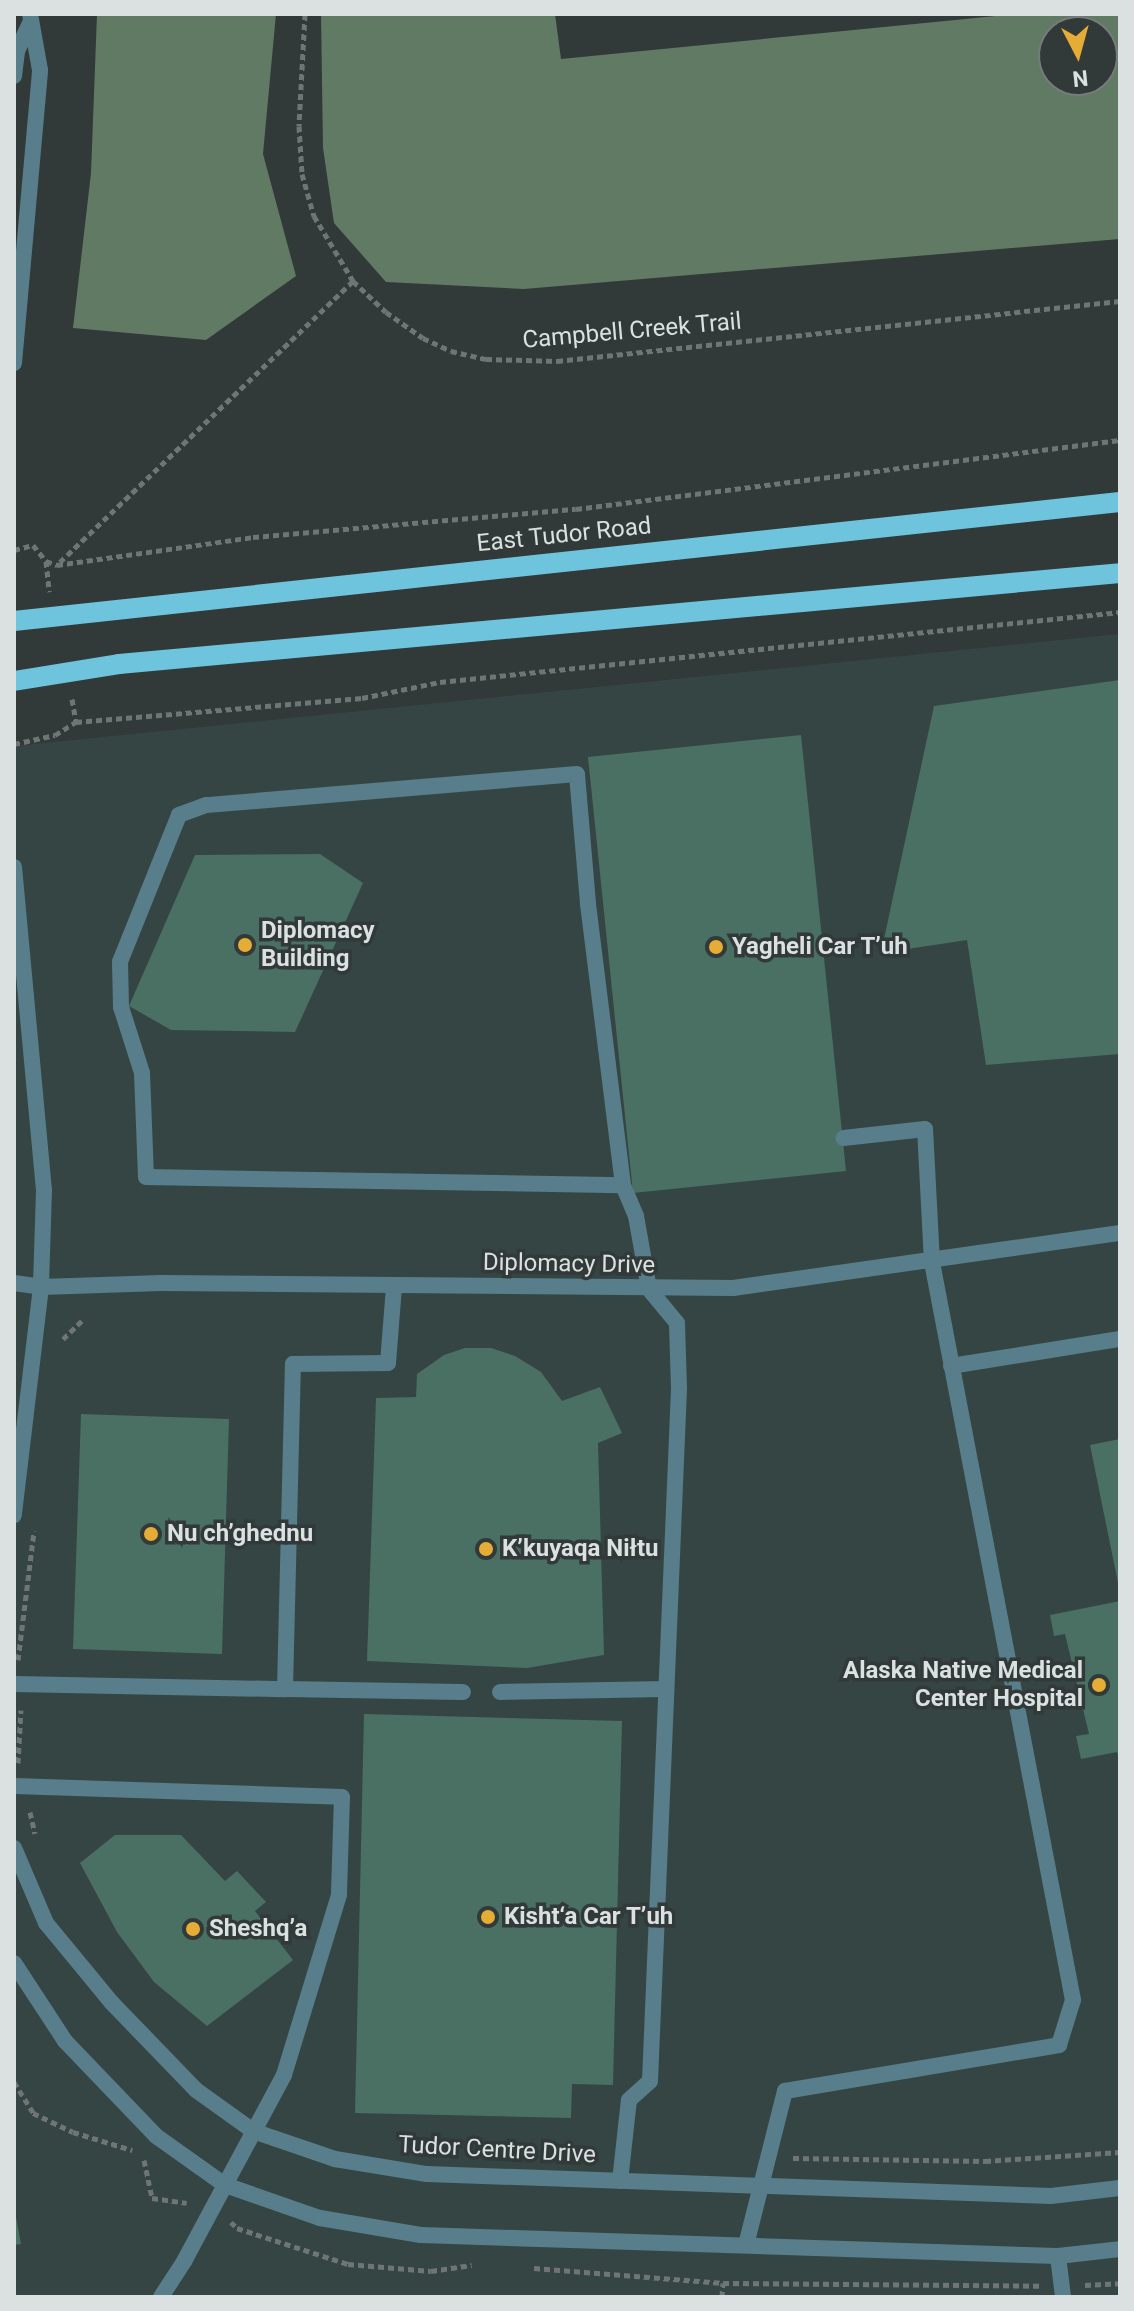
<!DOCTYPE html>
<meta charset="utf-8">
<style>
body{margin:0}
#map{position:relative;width:1134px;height:2311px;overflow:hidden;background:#323939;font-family:Roboto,sans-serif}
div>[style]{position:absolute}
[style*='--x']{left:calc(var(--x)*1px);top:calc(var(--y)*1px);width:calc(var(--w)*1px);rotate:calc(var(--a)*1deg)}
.built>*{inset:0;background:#354544}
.forest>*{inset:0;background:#607a64}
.building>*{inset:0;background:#4a6f63}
.path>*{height:5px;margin-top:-2.5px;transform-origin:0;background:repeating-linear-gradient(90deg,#6f7575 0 6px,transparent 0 10px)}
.service>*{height:16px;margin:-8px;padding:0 8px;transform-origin:8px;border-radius:8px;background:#577e8a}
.minor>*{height:16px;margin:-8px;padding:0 8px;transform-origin:8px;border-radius:8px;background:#577e8a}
.tertiary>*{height:16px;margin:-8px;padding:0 8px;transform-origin:8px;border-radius:8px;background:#577e8a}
.primary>*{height:20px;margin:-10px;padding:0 10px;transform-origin:10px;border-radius:10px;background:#6ec4dc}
.dots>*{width:22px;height:22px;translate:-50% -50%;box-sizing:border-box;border:4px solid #323939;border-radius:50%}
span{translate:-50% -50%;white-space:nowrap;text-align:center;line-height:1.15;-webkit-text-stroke:7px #323939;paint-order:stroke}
.street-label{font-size:24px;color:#dbe0e0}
.poi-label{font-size:24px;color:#dbe0e0;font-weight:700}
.left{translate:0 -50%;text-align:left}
.right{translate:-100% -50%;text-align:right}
.frame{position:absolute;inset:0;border:16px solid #dbe0e0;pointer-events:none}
.north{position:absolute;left:1038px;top:16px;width:80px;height:80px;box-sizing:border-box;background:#323939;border:2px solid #767c7c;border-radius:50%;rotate:174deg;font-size:22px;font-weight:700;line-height:32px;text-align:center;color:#dbe0e0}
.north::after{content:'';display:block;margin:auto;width:28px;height:36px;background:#e6ad36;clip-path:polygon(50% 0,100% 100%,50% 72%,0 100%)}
</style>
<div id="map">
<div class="built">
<i style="clip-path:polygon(1120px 634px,1120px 2297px,14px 2297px,14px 746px)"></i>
</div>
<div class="forest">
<i style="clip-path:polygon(97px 14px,276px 14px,263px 154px,296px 276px,206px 340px,73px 328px,91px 173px)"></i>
<i style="clip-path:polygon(evenodd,321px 14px,555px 14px,561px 59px,1016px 14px,1120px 14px,1120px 239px,524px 289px,386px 282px,334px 223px,323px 148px,321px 14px,1054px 32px,1102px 32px,1102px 80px,1054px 80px,1054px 32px)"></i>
</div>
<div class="building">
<i style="clip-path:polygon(1120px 680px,1120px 1054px,986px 1065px,967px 940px,881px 953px,934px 706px)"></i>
<i style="clip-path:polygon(801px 735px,846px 1171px,633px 1193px,588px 757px)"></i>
<i style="clip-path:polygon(320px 854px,363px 883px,295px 1032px,171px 1030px,129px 1006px,195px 855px)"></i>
<i style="clip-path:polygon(465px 1348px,491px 1348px,515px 1356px,541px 1372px,562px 1401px,600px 1387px,622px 1433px,598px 1443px,604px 1655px,527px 1668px,367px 1661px,376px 1398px,416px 1397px,417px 1374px,444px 1355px)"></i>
<i style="clip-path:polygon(81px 1414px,229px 1419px,222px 1654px,73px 1649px)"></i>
<i style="clip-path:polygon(1120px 1439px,1120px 1587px,1119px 1588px,1090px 1445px)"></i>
<i style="clip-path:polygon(1120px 1601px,1120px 1761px,1117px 1752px,1081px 1759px,1076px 1736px,1089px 1734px,1065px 1634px,1054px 1636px,1050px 1615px)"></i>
<i style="clip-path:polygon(364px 1714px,622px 1721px,613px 2085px,572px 2084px,571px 2118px,355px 2113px)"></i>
<i style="clip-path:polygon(115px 1835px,181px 1835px,225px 1881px,237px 1871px,266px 1902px,255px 1911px,293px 1960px,207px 2026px,154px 1982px,117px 1932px,80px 1863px)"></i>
<i style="clip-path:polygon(14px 2206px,21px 2244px,14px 2245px)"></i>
</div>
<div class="path">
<i style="--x:305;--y:14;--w:112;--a:93.1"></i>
<i style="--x:299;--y:126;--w:48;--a:86.4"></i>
<i style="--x:302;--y:174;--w:44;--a:74.1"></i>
<i style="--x:314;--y:216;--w:76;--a:59"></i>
<i style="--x:353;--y:281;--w:45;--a:43.2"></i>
<i style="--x:386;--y:312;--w:45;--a:35.1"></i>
<i style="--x:423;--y:338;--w:31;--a:25"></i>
<i style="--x:451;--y:351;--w:36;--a:13"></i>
<i style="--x:486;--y:359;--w:71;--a:1.6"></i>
<i style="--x:557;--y:361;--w:566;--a:-6.08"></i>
<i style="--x:353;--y:281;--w:410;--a:136.2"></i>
<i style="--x:57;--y:565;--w:198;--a:-8.1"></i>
<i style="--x:253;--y:537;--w:324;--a:-5"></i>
<i style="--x:576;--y:509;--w:548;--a:-7.23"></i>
<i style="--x:14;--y:550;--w:20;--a:-15"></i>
<i style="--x:33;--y:545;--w:21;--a:51"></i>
<i style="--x:46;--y:561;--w:12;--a:20"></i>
<i style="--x:46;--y:561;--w:31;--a:84"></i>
<i style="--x:72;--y:699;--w:23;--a:80"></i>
<i style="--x:14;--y:744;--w:42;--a:-12.4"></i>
<i style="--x:55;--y:735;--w:25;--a:-32"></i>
<i style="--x:76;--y:722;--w:287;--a:-4.8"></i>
<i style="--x:362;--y:698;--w:80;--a:-11.6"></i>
<i style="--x:440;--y:682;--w:684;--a:-5.88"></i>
<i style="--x:63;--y:1339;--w:28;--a:-44"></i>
<i style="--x:18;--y:1660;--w:130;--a:-82.9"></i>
<i style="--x:18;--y:1763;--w:53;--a:-86.8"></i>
<i style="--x:30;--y:1812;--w:22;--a:77"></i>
<i style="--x:14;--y:2082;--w:36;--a:58"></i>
<i style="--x:33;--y:2113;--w:44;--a:25.4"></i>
<i style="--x:73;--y:2132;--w:62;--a:17"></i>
<i style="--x:793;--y:2158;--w:192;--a:0.9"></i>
<i style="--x:985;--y:2161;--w:135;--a:-3.8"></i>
<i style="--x:144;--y:2160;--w:39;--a:78"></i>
<i style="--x:152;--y:2198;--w:35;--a:8"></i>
<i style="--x:231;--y:2222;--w:8;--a:45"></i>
<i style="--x:237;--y:2228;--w:117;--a:18"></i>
<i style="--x:348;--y:2264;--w:83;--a:4.8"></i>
<i style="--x:431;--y:2271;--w:41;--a:-8.3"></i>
<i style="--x:534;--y:2268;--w:190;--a:4.5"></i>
<i style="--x:723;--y:2283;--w:316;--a:0.5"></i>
<i style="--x:1085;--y:2285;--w:35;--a:-3"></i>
<i style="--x:722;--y:2297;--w:14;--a:-86"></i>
</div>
<div class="service">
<i style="--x:951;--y:1366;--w:171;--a:-9.1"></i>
<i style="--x:14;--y:1684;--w:271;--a:1.1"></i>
<i style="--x:285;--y:1689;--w:325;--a:-88.6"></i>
<i style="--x:293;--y:1364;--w:95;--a:-0.6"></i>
<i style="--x:388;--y:1363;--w:77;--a:-85.5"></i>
<i style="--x:285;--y:1689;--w:178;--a:1"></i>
<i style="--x:500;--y:1692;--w:166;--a:-1"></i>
<i style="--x:14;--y:1786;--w:328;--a:1.9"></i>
<i style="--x:342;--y:1797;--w:98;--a:91.8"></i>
<i style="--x:339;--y:1895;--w:188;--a:107"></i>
<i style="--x:284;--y:2075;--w:210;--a:118.2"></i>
<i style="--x:185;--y:2260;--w:44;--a:123"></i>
<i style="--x:620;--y:2181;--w:81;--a:-83.7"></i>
<i style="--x:629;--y:2100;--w:28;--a:-42"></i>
<i style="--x:650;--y:2081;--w:694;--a:-87.6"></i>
<i style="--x:679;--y:1388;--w:65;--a:-91.8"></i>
<i style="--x:677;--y:1323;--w:44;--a:-129.5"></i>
<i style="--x:649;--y:1289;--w:74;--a:-100.1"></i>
<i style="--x:636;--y:1216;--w:34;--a:-113"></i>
<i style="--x:623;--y:1185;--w:284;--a:-97.1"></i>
<i style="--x:588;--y:903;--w:129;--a:-94.9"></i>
<i style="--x:577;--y:774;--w:372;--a:175.2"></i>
<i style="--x:206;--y:805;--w:29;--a:160"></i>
<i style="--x:179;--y:815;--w:158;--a:111.9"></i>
<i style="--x:120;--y:962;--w:45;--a:88.7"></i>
<i style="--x:121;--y:1007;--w:69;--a:72.3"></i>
<i style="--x:142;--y:1073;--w:104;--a:87.8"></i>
<i style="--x:146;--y:1177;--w:477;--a:1"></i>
<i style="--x:746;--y:2245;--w:159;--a:-75.8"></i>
<i style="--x:785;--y:2091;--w:278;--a:-9.5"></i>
<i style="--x:1059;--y:2045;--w:47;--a:-72.7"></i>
<i style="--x:1073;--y:2000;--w:751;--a:-100.82"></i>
<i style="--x:932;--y:1262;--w:133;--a:-93"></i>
<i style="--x:925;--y:1129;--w:82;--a:173.7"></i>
<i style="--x:1058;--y:2256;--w:41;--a:83"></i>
</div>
<div class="minor">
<i style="--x:14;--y:1283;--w:27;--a:8"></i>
<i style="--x:41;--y:1287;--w:120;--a:-1.9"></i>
<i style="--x:161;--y:1283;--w:572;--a:0.5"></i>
<i style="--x:733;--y:1288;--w:391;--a:-8.1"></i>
</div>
<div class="tertiary">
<i style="--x:14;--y:76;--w:25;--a:-83"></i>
<i style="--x:17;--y:51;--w:31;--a:-65"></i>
<i style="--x:14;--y:363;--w:294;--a:-84.9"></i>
<i style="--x:40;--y:70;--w:57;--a:-100.1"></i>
<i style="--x:14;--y:867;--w:324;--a:84.7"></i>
<i style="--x:44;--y:1190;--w:97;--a:91.8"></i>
<i style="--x:41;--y:1287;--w:230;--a:96.8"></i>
<i style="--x:14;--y:1848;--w:82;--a:66.9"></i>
<i style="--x:46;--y:1923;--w:104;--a:50.5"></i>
<i style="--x:112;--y:2003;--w:121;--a:46"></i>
<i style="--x:196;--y:2090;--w:70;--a:35.7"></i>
<i style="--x:253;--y:2131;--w:87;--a:18.9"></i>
<i style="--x:335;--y:2159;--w:93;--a:9.3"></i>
<i style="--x:427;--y:2174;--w:624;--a:2.02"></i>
<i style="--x:1051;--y:2196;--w:69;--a:-6.6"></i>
<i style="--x:14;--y:1963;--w:93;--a:56.8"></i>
<i style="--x:65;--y:2041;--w:132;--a:46.2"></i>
<i style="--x:156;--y:2136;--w:85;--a:35.4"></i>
<i style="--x:225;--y:2185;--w:101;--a:19.2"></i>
<i style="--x:320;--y:2218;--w:102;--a:9.6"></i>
<i style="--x:421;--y:2235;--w:637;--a:1.89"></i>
<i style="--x:1058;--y:2256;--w:62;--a:-6.4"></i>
</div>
<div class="primary">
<i style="--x:14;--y:621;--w:1112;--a:-6.14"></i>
<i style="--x:14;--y:681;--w:106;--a:-9.2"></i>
<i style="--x:119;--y:664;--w:1005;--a:-5.19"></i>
</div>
<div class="dots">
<i style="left:245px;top:945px;background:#e6ad36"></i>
<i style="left:716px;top:947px;background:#e6ad36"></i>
<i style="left:151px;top:1534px;background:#e6ad36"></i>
<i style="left:486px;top:1549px;background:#e6ad36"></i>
<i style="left:1099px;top:1685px;background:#e6ad36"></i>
<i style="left:488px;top:1917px;background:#e6ad36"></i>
<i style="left:193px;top:1929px;background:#e6ad36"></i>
</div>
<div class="street-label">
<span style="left:632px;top:331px;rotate:-5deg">Campbell Creek Trail</span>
<span style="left:564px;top:535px;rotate:-6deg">East Tudor Road</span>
<span style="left:569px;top:1264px;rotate:1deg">Diplomacy Drive</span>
<span style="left:497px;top:2150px;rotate:3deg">Tudor Centre Drive</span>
</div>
<div class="poi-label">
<span class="left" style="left:261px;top:945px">Diplomacy<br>Building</span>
<span class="left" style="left:732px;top:947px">Yagheli Car T’uh</span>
<span class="left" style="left:167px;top:1534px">Nu ch’ghednu</span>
<span class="left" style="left:502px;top:1549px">K’kuyaqa Niłtu</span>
<span class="right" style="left:1083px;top:1685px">Alaska Native Medical<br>Center Hospital</span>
<span class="left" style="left:504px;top:1917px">Kisht‘a Car T’uh</span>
<span class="left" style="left:209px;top:1929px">Sheshq’a</span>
</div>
<div class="frame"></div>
<div class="north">N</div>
</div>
